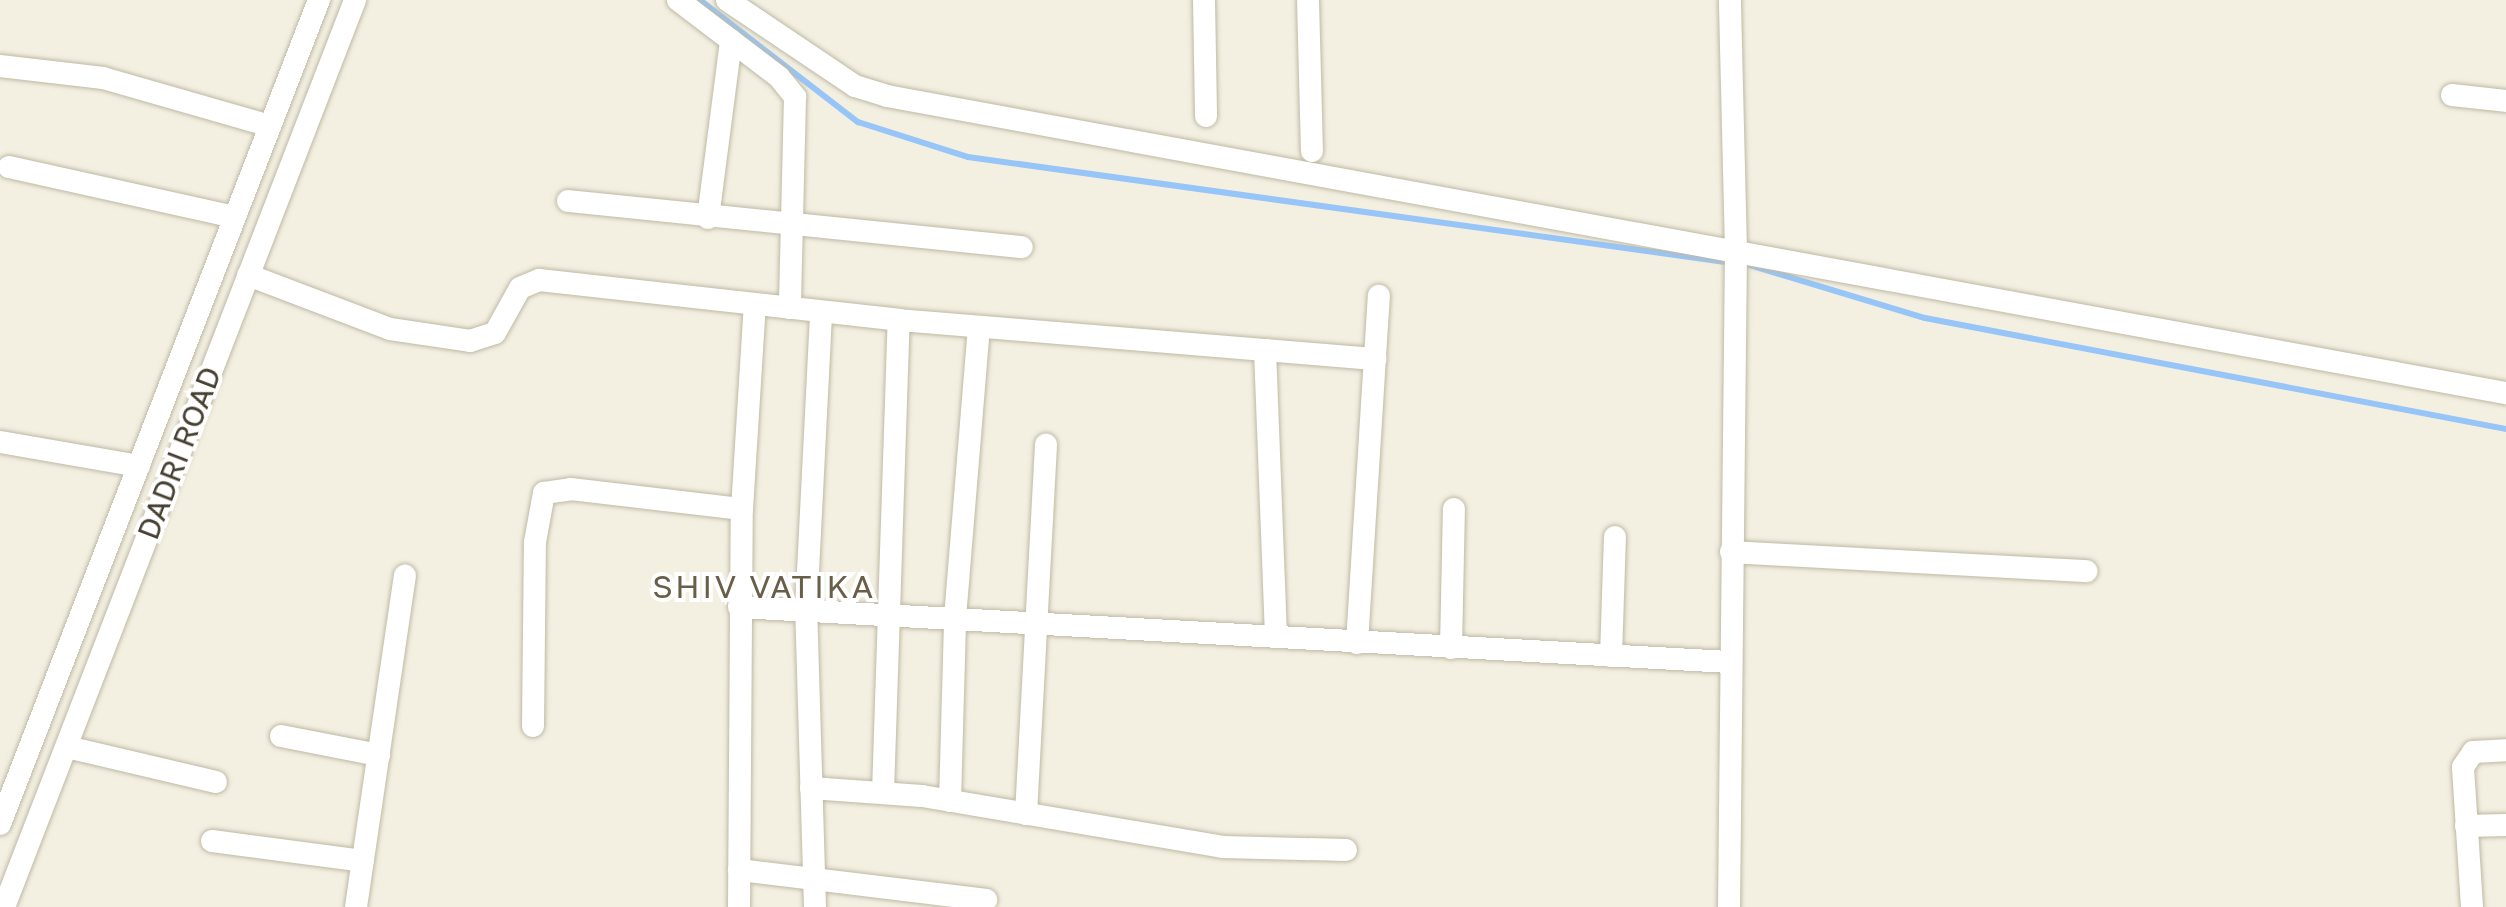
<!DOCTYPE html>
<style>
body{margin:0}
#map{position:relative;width:2506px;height:907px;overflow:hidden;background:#f3f0e2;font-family:"Golos Text",sans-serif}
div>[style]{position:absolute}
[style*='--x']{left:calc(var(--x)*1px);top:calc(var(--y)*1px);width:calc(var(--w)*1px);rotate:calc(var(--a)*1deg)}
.stream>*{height:6px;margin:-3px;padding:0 3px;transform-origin:3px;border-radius:3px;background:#97c5f7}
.roads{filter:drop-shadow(0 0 2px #bfb9a4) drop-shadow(0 0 2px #bfb9a4)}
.minor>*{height:22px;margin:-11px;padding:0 11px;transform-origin:11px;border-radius:11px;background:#fff}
span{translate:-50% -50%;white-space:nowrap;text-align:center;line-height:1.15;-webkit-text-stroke:8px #fff;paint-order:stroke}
.street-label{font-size:30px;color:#454032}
.neighbourhood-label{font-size:32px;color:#695f48;letter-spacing:2.5px}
</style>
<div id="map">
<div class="stream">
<i style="--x:700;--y:0;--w:200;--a:37.7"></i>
<i style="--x:858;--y:122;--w:115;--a:17.7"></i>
<i style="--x:968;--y:157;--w:772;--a:7.89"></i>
<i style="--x:1746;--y:264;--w:187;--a:16.8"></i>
<i style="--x:1925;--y:318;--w:592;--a:10.82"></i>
</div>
<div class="roads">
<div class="minor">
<i style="--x:678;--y:0;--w:127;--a:37.3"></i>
<i style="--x:779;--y:77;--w:26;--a:51"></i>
<i style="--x:795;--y:97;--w:211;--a:91.4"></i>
<i style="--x:727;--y:0;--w:154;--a:33.9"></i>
<i style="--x:855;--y:86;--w:34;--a:17"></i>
<i style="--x:887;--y:96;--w:1646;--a:10.4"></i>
<i style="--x:1204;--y:0;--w:116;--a:89"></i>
<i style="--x:1308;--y:0;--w:151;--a:88.5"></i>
<i style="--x:0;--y:66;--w:104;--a:6.6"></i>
<i style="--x:103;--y:78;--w:174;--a:16"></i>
<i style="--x:2452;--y:95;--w:54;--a:6.3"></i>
<i style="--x:9;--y:167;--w:231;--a:12.5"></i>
<i style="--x:568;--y:201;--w:456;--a:5.8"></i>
<i style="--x:708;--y:218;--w:179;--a:-82.6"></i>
<i style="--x:248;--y:275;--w:152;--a:20.8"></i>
<i style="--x:390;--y:329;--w:81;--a:8.5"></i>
<i style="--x:470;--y:341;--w:26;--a:-18"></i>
<i style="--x:495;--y:333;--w:51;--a:-60.9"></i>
<i style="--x:520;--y:288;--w:21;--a:-23"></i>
<i style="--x:539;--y:280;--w:362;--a:6.3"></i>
<i style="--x:899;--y:320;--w:478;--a:4.7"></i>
<i style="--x:1265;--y:350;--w:287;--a:87.8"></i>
<i style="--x:0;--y:442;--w:141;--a:9.8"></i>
<i style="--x:1731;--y:552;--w:356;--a:3.1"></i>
<i style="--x:739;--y:607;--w:992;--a:3.18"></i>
<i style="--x:1357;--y:643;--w:348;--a:-86.4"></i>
<i style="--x:1451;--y:648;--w:139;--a:-88.8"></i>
<i style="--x:1611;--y:656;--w:119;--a:-88.1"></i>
<i style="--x:533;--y:726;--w:184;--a:-89.4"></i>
<i style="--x:535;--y:542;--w:50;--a:-79.6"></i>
<i style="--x:544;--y:493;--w:27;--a:-8"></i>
<i style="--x:571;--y:489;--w:172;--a:6.7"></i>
<i style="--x:281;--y:736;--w:100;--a:11"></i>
<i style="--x:67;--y:747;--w:153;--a:13.2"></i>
<i style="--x:811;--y:788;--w:111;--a:4.1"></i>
<i style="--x:922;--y:796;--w:305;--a:9.6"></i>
<i style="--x:1223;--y:847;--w:123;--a:1.4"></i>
<i style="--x:883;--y:793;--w:473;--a:-88.1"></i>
<i style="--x:950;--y:801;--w:183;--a:-88.4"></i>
<i style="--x:955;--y:618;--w:292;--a:-85.3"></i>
<i style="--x:1026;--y:814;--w:370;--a:-86.9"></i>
<i style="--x:0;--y:824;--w:884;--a:-68.84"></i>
<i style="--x:2466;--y:826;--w:40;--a:-1.4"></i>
<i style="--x:212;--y:841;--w:152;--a:7.5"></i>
<i style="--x:739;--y:870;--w:249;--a:6.9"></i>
<i style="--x:4;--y:907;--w:973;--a:-68.84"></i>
<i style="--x:356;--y:907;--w:335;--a:-81.6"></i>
<i style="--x:739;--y:907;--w:398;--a:-89.6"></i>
<i style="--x:742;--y:509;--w:204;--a:-86.4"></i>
<i style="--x:815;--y:907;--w:296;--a:-91.7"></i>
<i style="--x:806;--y:611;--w:299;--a:-87.1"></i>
<i style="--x:1729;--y:907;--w:656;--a:-89.39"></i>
<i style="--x:1736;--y:251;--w:251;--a:-91.4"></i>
<i style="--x:2472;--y:907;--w:140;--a:-93.7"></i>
<i style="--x:2463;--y:767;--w:18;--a:-56"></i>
<i style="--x:2473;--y:752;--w:33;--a:-3"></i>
</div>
</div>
<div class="street-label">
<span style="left:179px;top:453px;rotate:-69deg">DADRI ROAD</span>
</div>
<div class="neighbourhood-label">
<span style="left:764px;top:586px">SHIV VATIKA</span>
</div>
</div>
